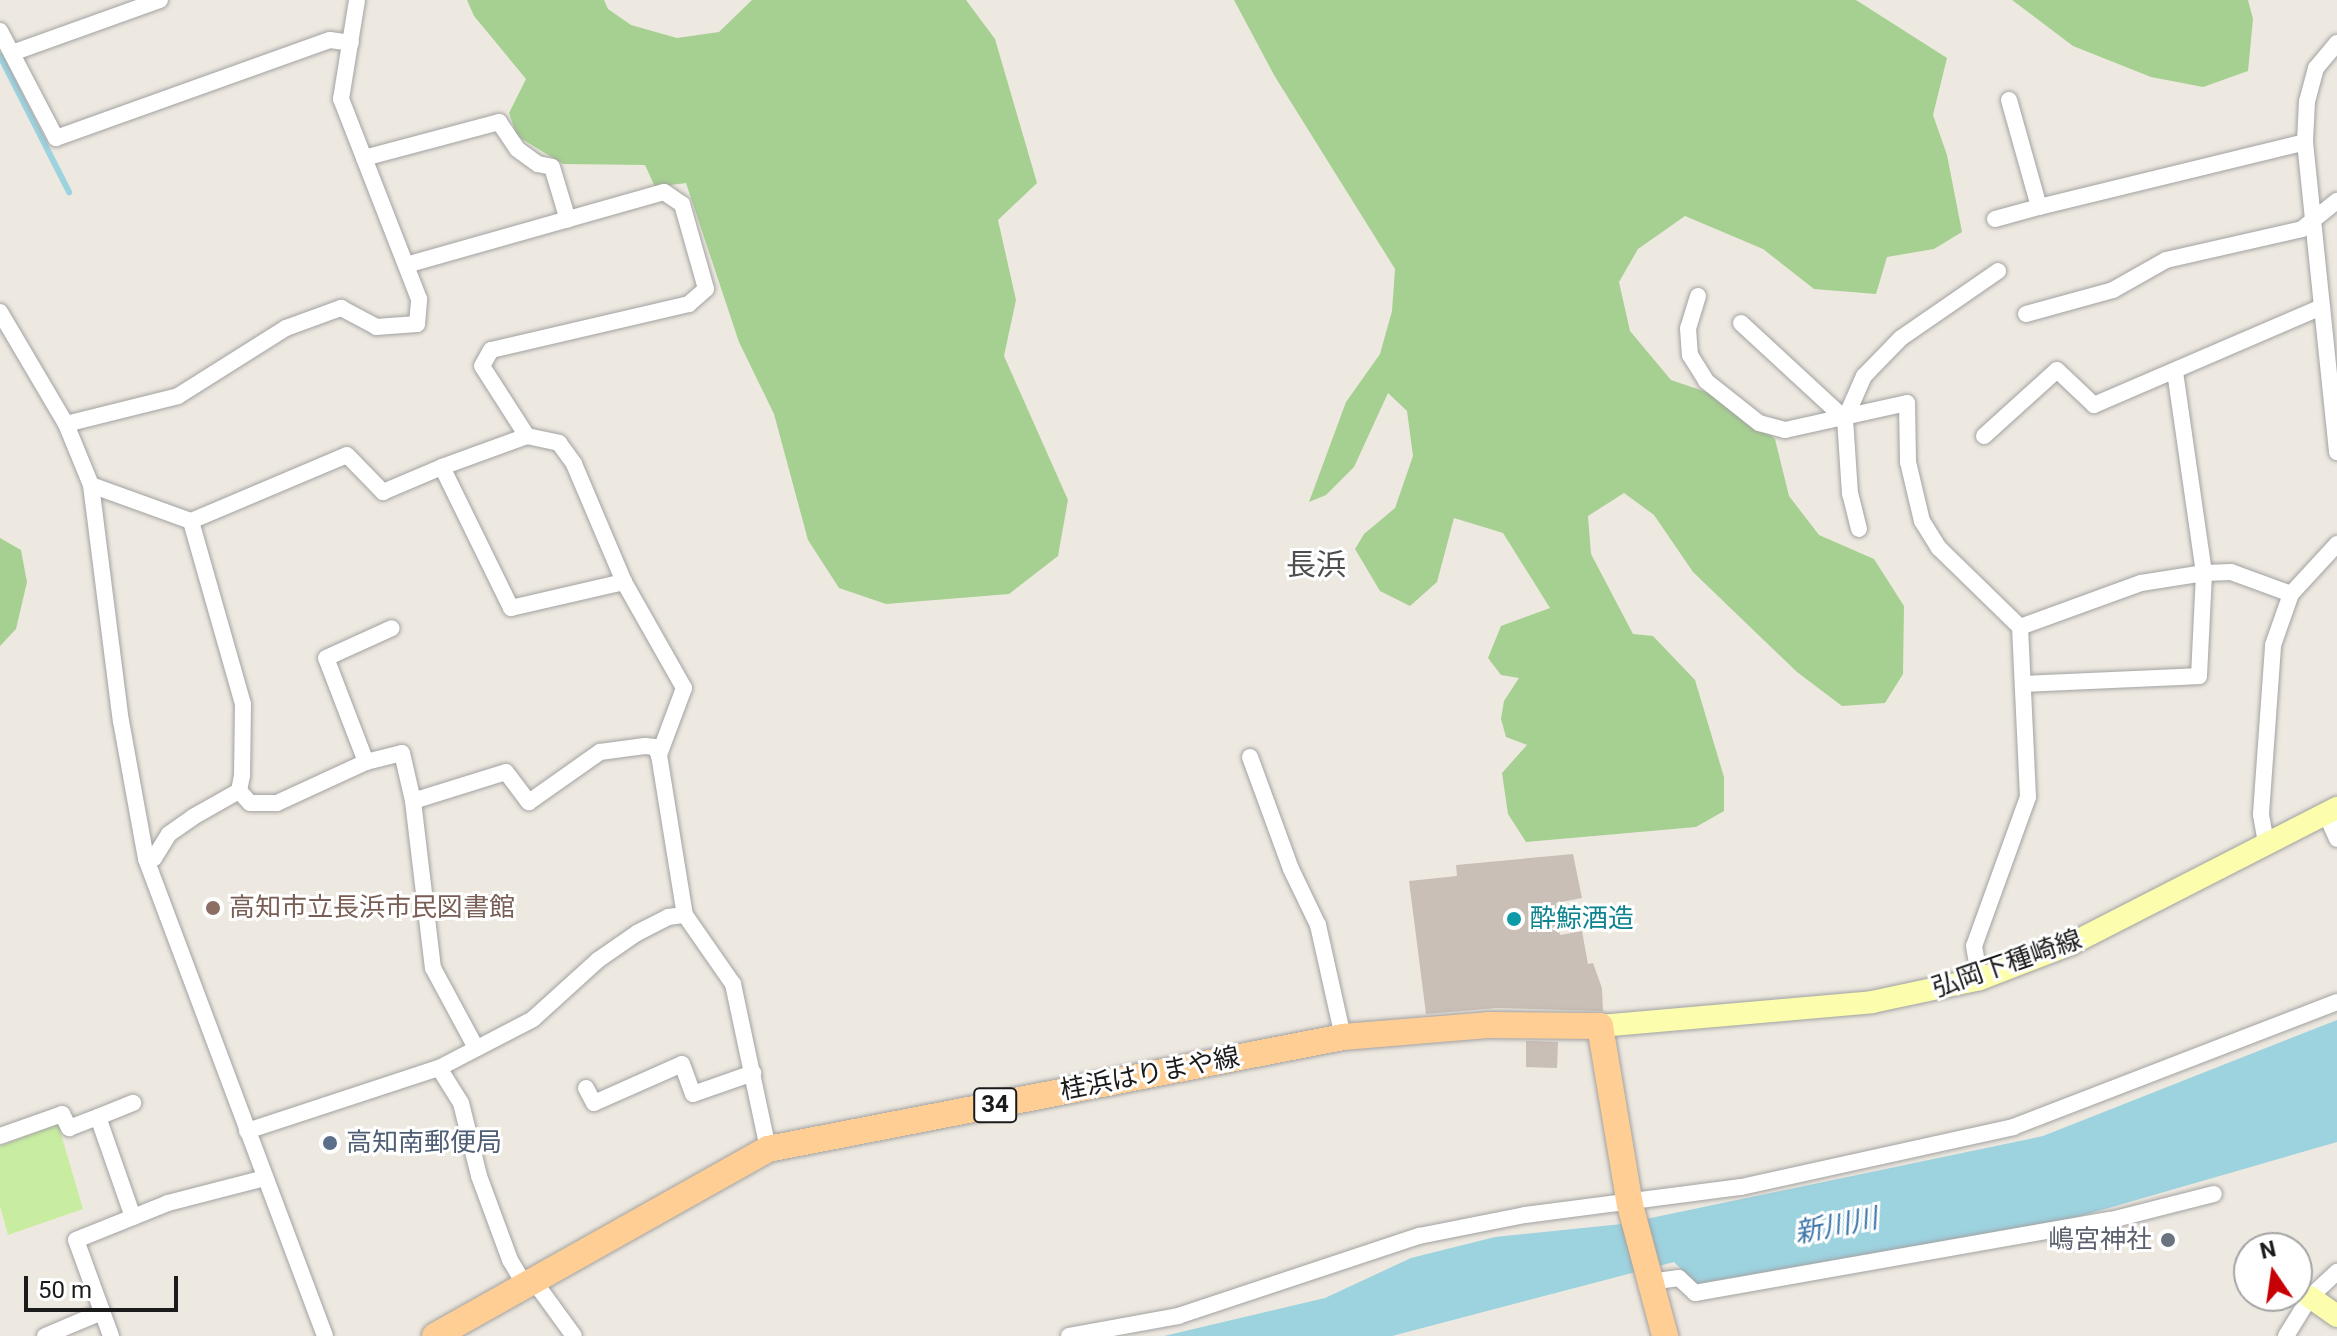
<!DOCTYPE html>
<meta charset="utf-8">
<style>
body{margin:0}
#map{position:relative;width:2337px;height:1336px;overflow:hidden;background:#eee9e0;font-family:Roboto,"Noto Sans JP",sans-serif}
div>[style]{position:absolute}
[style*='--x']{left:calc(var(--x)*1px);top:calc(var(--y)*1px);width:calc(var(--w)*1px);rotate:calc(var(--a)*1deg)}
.grass>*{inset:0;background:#c8eda1}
.forest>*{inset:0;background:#a6d091}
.water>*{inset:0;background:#9dd2df}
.stream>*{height:6px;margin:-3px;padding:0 3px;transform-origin:3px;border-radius:3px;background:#9dd2df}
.building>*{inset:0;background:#cabfb6}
.roads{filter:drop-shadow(0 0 2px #a2a2a2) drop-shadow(0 0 2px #a2a2a2)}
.street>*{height:16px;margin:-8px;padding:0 8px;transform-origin:8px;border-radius:8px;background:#fff}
.secondary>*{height:22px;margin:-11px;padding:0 11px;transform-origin:11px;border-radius:11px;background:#fcfeae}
.primary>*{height:26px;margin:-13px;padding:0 13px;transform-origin:13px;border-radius:13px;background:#ffce94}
.dots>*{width:22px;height:22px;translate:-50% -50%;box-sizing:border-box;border:4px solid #fff;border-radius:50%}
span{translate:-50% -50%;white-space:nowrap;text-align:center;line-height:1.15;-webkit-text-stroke:6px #fff;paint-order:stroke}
.shield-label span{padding:2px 6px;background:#fff;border:2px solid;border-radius:6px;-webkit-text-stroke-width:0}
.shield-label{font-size:24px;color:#1b1b1b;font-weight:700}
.education-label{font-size:26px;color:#785e54}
.left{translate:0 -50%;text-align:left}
.culture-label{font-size:26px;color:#0d838f}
.street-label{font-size:26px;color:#1b1b1b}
.service-label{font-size:26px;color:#4e5e75}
.worship-label{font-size:26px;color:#5b616d}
.right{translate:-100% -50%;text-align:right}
.water-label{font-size:28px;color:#4077a9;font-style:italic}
.quarter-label{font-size:30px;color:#4e4e4e}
.north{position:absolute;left:2233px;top:1232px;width:80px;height:80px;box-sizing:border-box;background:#fff;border:2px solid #a4a4a4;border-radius:50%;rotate:347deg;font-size:22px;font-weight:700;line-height:32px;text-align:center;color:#1b1b1b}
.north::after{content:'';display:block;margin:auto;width:28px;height:36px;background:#c70005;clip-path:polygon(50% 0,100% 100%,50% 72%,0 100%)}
.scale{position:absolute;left:24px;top:1276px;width:154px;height:36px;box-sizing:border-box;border:4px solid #1b1b1b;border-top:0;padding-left:10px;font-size:24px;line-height:28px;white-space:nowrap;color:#1b1b1b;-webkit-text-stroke:6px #fff;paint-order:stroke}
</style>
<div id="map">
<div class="grass">
<i style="clip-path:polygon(58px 1124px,83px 1209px,8px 1235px,0 1206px,0 1146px)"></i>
</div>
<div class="forest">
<i style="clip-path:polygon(467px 0,604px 0,608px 9px,631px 25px,677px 38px,719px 32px,752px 0,966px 0,995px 39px,1037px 183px,998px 220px,1016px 300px,1004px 356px,1068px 500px,1058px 556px,1009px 594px,886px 604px,839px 588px,808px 540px,774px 414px,739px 342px,686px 183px,655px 187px,645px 165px,563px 164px,517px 136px,509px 113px,526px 79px,474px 16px)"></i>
<i style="clip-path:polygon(1234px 0,1856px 0,1947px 58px,1933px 115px,1947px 155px,1962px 232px,1934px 249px,1887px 257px,1876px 294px,1814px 289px,1763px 249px,1685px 216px,1638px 249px,1619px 282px,1630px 331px,1671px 380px,1727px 399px,1775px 439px,1789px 496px,1819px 535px,1874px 559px,1904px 606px,1903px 674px,1885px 703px,1842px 706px,1797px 672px,1693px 572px,1654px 515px,1624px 493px,1588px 516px,1591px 554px,1633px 634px,1653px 636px,1695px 680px,1724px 777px,1724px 811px,1696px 827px,1526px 842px,1508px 814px,1502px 773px,1527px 745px,1506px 737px,1501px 719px,1504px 701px,1519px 678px,1501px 675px,1488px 658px,1501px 626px,1550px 608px,1503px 533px,1454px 518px,1437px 582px,1410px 606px,1380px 591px,1355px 549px,1364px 534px,1395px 508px,1413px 456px,1407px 411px,1388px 393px,1354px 467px,1326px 495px,1309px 502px,1346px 402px,1380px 354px,1392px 311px,1395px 269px,1274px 75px)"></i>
<i style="clip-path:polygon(2012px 0,2248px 0,2253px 19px,2248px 71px,2203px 87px,2151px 77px,2073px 46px)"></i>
<i style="clip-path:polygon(0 538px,21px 550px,27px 582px,16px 629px,0 646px)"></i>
</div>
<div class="water">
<i style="clip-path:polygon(2337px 1020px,2337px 1142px,2074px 1218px,1696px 1284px,1674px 1262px,1392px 1336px,1164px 1336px,1325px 1298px,1411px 1258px,1495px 1237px,1622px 1224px,2043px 1136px)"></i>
</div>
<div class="stream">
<i style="--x:0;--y:56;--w:153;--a:63.1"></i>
</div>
<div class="building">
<i style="clip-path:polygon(1573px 854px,1582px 898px,1556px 903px,1560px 935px,1582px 931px,1588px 964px,1593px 963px,1602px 988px,1603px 1011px,1497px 1008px,1426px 1014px,1409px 881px,1457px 876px,1456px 865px)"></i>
<i style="clip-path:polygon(1526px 1041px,1558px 1042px,1557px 1068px,1526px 1067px)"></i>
</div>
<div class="roads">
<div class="street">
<i style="--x:0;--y:31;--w:121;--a:62.4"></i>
<i style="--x:56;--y:138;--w:291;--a:-19.7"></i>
<i style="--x:330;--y:40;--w:21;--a:8"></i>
<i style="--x:2337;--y:43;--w:33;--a:130"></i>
<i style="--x:2316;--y:68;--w:34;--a:105"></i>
<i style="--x:2307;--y:101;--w:41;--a:92.8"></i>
<i style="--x:2305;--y:142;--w:312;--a:84.1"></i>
<i style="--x:12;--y:53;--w:157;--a:-19.7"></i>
<i style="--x:2009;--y:100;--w:111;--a:74.3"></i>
<i style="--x:2039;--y:207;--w:274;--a:-13.7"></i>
<i style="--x:364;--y:158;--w:140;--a:-14.9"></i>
<i style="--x:499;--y:122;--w:32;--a:56"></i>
<i style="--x:517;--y:149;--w:26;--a:36"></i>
<i style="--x:538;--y:164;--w:14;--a:12"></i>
<i style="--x:552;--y:167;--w:55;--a:73.2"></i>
<i style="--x:1995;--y:219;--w:46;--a:-15.3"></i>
<i style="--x:406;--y:265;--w:268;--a:-15.8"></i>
<i style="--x:664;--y:192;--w:22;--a:34"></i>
<i style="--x:682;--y:204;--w:88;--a:74.2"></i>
<i style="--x:706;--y:289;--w:23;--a:139"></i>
<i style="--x:689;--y:304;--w:203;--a:166.9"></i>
<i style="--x:491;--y:350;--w:18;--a:119"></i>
<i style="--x:482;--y:366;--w:83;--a:57.3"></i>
<i style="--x:527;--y:436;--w:33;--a:12"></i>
<i style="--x:559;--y:443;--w:26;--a:54"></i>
<i style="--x:574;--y:464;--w:128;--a:67"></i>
<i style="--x:624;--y:582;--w:122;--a:60.5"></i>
<i style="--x:684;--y:688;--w:72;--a:110.5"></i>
<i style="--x:659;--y:755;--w:162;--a:80.8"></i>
<i style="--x:685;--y:915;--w:84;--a:55.2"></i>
<i style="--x:733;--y:984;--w:169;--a:78"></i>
<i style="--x:1698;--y:296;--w:34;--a:107"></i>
<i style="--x:1688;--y:328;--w:27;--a:86"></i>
<i style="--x:1690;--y:355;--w:31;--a:58"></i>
<i style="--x:1706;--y:381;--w:68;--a:38.4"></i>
<i style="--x:1759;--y:423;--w:27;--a:15"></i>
<i style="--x:1785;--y:430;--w:125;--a:-12.5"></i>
<i style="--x:1907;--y:403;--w:59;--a:89"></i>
<i style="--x:1908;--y:462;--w:61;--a:76.7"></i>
<i style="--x:1922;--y:521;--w:32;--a:58"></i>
<i style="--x:1939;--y:548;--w:113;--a:44.3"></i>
<i style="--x:2020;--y:627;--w:170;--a:87.3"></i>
<i style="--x:2028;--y:797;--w:158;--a:109.9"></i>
<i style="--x:1974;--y:946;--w:34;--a:80"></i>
<i style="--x:0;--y:312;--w:130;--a:59.5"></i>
<i style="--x:66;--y:424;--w:66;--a:67.7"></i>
<i style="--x:91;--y:485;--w:238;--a:82.8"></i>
<i style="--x:121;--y:721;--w:140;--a:79.7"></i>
<i style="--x:146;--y:859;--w:509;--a:69.43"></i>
<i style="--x:2026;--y:314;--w:90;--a:-15.4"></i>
<i style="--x:2113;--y:290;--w:61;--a:-29.5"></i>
<i style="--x:2166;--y:260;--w:139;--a:-12.8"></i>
<i style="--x:2302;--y:229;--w:45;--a:-38.7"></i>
<i style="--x:1741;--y:323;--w:142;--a:42.7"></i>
<i style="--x:66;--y:424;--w:115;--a:-14"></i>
<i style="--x:178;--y:396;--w:128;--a:-32.2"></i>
<i style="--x:286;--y:328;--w:59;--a:-20"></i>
<i style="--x:341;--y:308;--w:40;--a:28"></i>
<i style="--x:376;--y:327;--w:41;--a:-4.2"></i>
<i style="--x:417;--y:324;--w:25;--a:-85"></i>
<i style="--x:419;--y:299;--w:215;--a:-111.3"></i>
<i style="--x:341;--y:99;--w:100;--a:-80.8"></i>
<i style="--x:527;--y:436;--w:90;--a:160"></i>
<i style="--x:442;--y:467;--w:157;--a:63.9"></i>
<i style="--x:511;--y:608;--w:116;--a:-13"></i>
<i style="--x:1984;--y:436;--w:98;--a:-42.1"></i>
<i style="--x:2057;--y:370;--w:51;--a:43.4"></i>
<i style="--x:2094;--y:405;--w:248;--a:-23.3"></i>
<i style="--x:91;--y:485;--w:106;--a:19.8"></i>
<i style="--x:191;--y:521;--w:169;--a:-22.9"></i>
<i style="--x:347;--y:455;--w:52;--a:45.8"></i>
<i style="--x:383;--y:492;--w:64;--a:-23"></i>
<i style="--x:1859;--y:529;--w:36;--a:-104"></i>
<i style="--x:1850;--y:494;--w:75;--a:-93.8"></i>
<i style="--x:1845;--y:419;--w:47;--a:-66.2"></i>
<i style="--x:1864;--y:376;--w:53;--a:-45.8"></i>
<i style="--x:1901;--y:338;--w:118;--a:-34.6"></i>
<i style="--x:2020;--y:627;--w:129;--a:-20"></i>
<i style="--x:2141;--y:583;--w:64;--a:-9"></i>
<i style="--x:2204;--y:573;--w:27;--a:-2"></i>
<i style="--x:2231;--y:572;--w:64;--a:20.1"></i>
<i style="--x:2025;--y:684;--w:174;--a:-2.6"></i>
<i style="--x:2199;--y:676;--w:103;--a:-87.2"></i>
<i style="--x:2204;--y:573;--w:204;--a:-98.2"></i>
<i style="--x:1250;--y:757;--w:119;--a:69.9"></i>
<i style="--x:1291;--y:869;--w:62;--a:64.3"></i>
<i style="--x:1318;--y:925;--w:115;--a:77.4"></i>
<i style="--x:366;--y:762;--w:37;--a:-14"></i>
<i style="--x:402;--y:753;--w:49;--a:77.1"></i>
<i style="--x:413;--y:801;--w:97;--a:-17.3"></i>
<i style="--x:506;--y:772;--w:38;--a:53"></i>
<i style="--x:529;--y:802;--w:87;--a:-35.2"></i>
<i style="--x:600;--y:752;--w:45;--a:-7.6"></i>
<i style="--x:645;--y:746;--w:10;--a:6"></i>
<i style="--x:655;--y:747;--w:9;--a:63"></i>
<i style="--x:239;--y:791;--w:16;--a:47"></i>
<i style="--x:250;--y:803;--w:27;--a:0"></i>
<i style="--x:277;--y:803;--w:98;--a:-24.7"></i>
<i style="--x:366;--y:762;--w:111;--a:-111"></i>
<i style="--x:326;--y:658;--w:72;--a:-24.4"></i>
<i style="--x:413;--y:801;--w:168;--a:83.2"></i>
<i style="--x:433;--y:968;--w:89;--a:61.7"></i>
<i style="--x:2326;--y:814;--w:27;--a:66"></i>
<i style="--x:2266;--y:843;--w:29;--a:-100"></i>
<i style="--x:2261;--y:814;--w:169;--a:-85.9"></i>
<i style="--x:2273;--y:645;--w:54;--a:-70.6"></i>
<i style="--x:2291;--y:594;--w:68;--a:-47.4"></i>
<i style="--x:146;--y:859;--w:8;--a:-7"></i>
<i style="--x:154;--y:858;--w:28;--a:-58"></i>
<i style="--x:169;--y:834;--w:29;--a:-35"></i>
<i style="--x:193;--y:817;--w:53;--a:-29.5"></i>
<i style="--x:239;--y:791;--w:15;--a:-79"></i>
<i style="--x:242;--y:776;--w:72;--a:-89.2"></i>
<i style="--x:243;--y:704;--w:190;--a:-105.9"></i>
<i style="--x:439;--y:1068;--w:41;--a:57.8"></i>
<i style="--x:461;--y:1103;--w:75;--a:76.1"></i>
<i style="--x:479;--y:1176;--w:90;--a:69.7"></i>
<i style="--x:510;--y:1260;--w:29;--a:59"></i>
<i style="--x:525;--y:1285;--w:14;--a:12"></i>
<i style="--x:539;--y:1288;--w:59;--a:53.9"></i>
<i style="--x:586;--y:1088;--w:17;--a:62"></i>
<i style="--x:594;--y:1103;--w:96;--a:-23.9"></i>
<i style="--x:682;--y:1064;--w:32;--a:70"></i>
<i style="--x:693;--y:1094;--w:64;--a:-19.3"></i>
<i style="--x:98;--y:1117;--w:38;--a:-22"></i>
<i style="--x:247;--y:1131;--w:202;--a:-18.2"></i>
<i style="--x:439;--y:1068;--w:106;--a:-27.5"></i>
<i style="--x:533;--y:1019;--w:88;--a:-42.2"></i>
<i style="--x:598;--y:960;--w:47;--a:-34.7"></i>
<i style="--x:637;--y:933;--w:35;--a:-27"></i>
<i style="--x:668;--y:917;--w:17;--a:-7"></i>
<i style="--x:0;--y:1136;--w:66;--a:-19.5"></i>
<i style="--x:62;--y:1114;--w:16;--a:63"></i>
<i style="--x:69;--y:1128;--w:31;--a:-21"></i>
<i style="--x:98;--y:1117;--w:106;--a:70.7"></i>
<i style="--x:1650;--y:1282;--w:29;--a:-8"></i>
<i style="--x:1679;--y:1278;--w:22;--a:43"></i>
<i style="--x:1695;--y:1293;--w:422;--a:-10"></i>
<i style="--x:2111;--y:1220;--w:106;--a:-14.2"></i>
<i style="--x:45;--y:1336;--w:62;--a:-22.8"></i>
<i style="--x:111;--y:1336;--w:102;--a:-110"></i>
<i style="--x:76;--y:1240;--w:99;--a:-21.9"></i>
<i style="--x:168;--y:1203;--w:100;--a:-14.5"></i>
<i style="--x:1069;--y:1336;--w:111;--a:-10.4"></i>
<i style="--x:1178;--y:1316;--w:254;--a:-18.4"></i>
<i style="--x:1419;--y:1236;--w:108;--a:-11.2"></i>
<i style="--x:1525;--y:1215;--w:218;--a:-7.4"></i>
<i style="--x:1741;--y:1187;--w:279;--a:-12.4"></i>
<i style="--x:2013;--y:1127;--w:347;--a:-21.1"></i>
<i style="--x:2286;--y:1336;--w:46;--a:-58.4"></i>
<i style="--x:2310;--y:1297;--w:37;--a:-43"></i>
</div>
<div class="secondary">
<i style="--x:1600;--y:1026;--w:273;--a:-5"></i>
<i style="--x:1872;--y:1002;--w:110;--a:-12"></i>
<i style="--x:1980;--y:979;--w:97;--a:-21"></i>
<i style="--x:2071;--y:944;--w:299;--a:-27.1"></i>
<i style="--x:2310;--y:1297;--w:33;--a:35"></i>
</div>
<div class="primary">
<i style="--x:435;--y:1336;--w:382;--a:-29.3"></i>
<i style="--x:768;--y:1149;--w:586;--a:-11.02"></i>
<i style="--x:1343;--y:1037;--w:145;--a:-4.7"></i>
<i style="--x:1488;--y:1025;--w:112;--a:0.5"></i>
<i style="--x:1600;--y:1026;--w:181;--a:80.5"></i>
<i style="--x:1630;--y:1205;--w:136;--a:75"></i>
</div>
</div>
<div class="dots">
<i style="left:213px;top:908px;background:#8d6e63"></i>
<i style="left:1514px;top:919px;background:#0f9aa8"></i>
<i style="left:330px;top:1143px;background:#5c6f8a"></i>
<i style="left:2168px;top:1240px;background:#6b7280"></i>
</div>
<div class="shield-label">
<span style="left:995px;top:1105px">34</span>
</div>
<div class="education-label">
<span class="left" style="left:229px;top:908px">高知市立長浜市民図書館</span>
</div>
<div class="culture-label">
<span class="left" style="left:1530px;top:919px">酔鯨酒造</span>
</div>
<div class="street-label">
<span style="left:2007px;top:964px;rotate:-19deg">弘岡下種崎線</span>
<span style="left:1150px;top:1074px;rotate:-11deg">桂浜はりまや線</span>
</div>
<div class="service-label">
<span class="left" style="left:346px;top:1143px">高知南郵便局</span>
</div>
<div class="worship-label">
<span class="right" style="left:2152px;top:1240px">嶋宮神社</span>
</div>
<div class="water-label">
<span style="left:1836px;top:1226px;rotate:-11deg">新川川</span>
</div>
<div class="quarter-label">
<span style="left:1316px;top:565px">長浜</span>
</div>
<div class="north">N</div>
<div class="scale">50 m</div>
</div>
